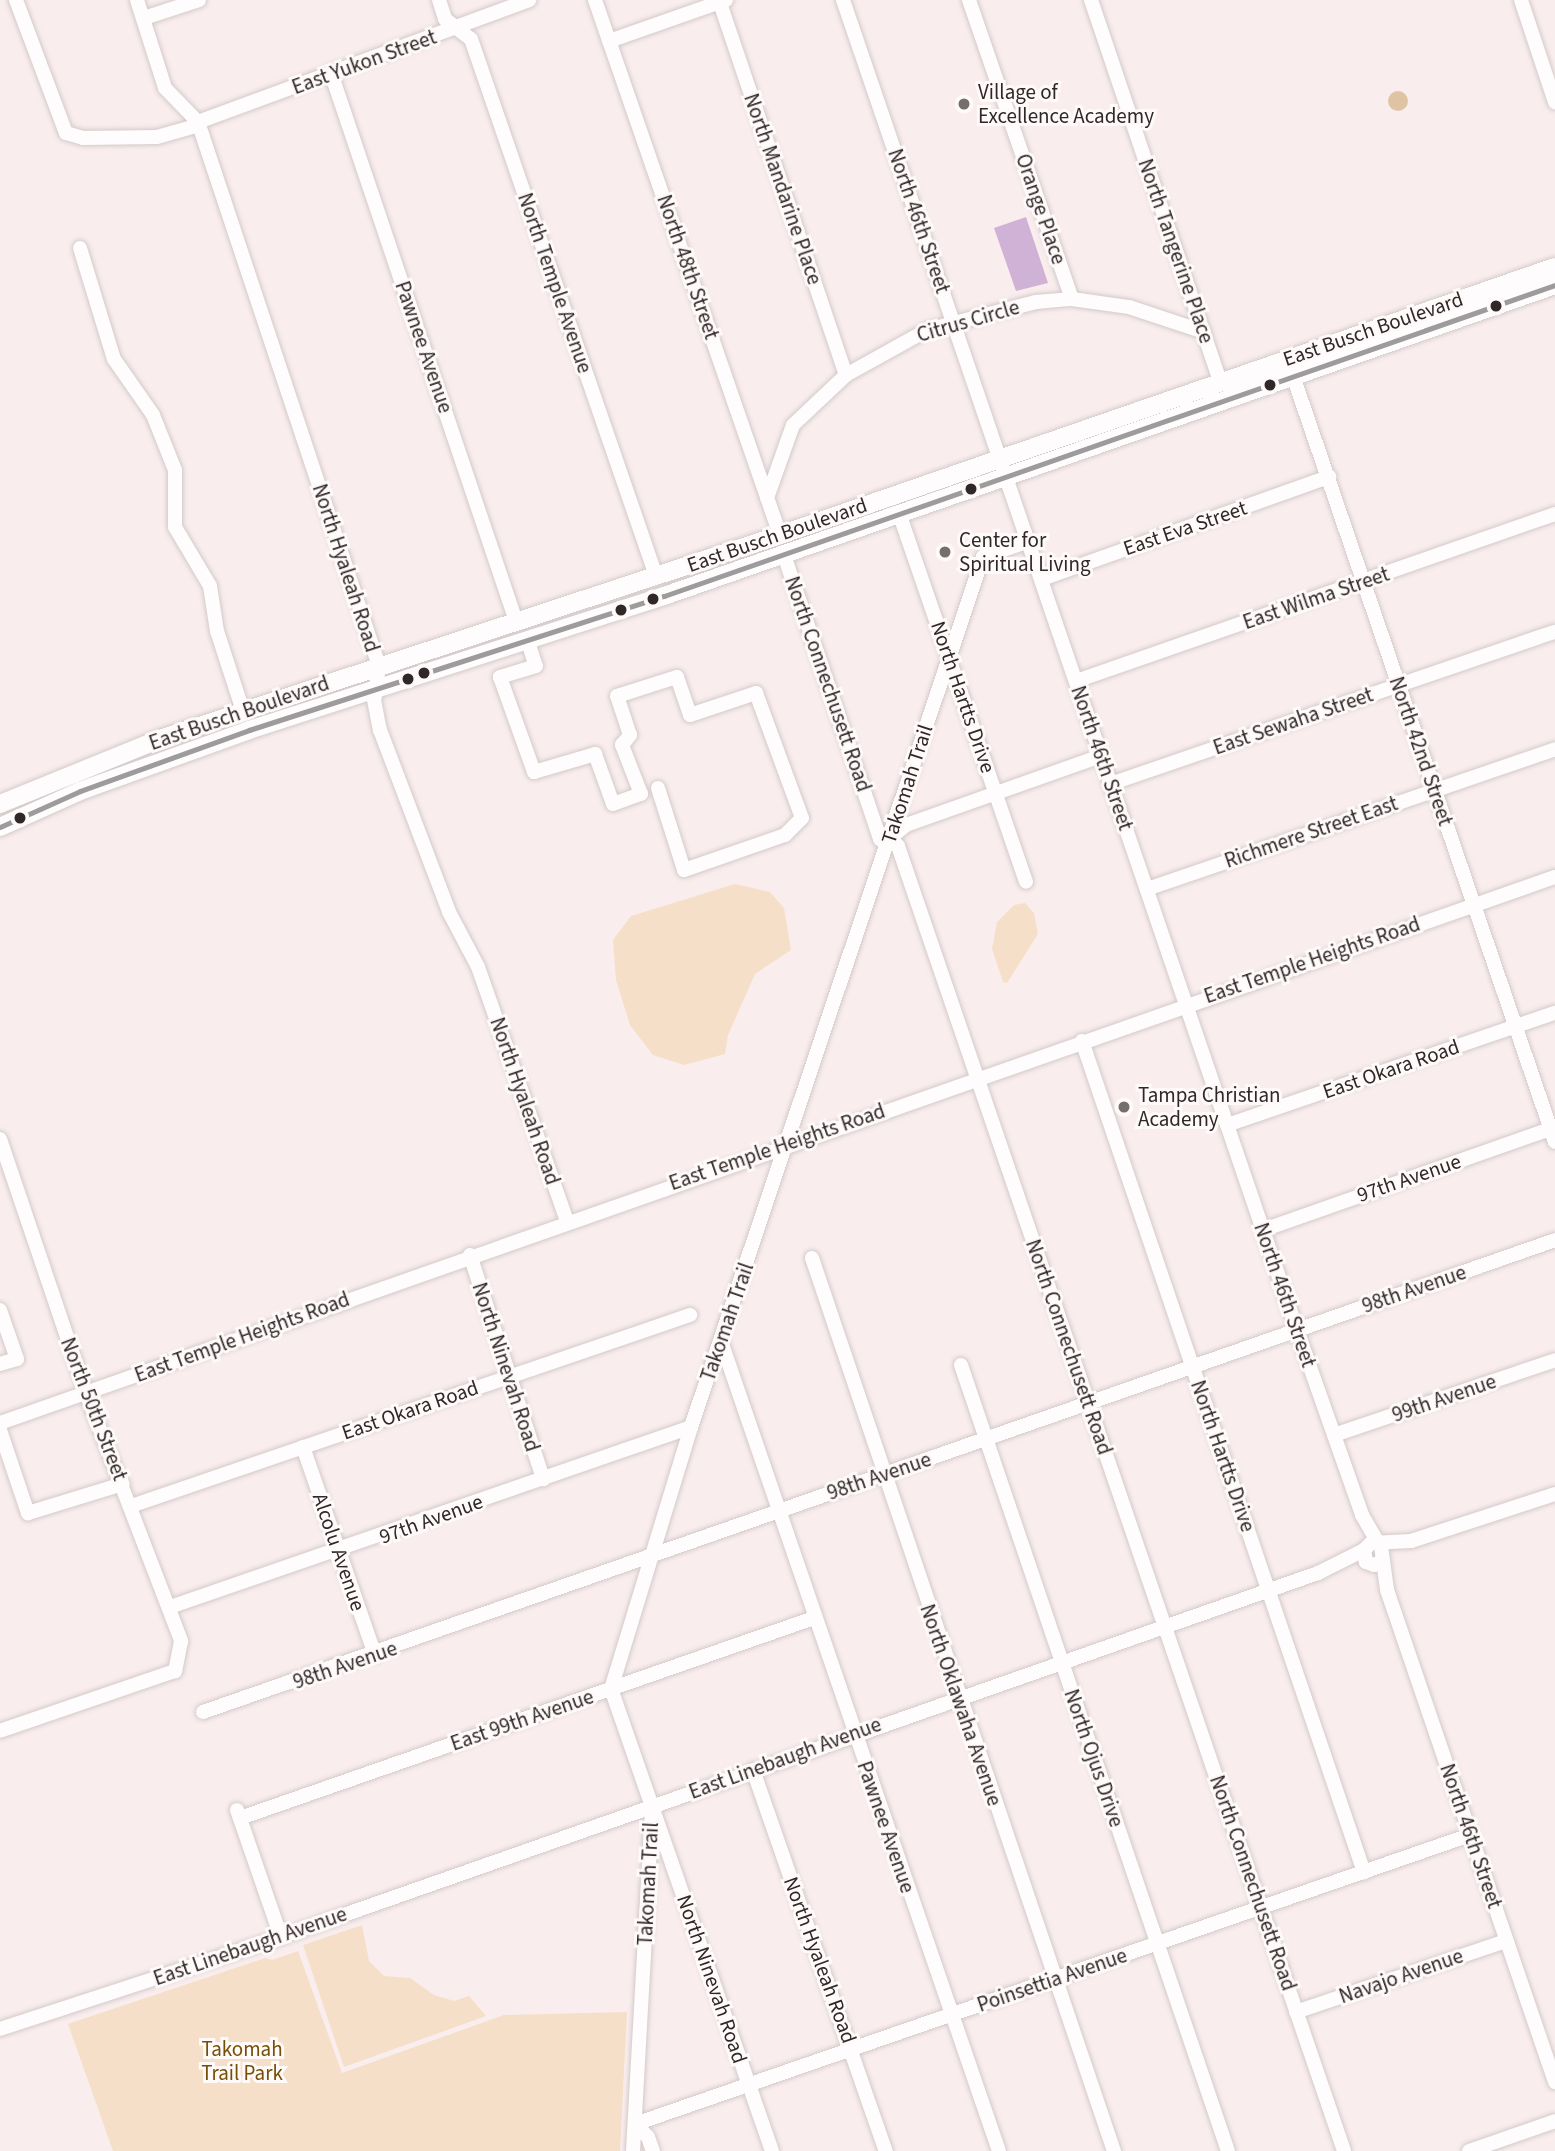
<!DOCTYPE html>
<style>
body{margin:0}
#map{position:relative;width:1555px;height:2151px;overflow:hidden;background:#f9eded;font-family:"Source Sans 3",sans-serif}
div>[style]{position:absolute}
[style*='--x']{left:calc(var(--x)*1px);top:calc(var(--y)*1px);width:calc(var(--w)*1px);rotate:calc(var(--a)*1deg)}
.green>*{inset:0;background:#f6dfc8}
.forest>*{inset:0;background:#dfc4a4}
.round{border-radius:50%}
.water>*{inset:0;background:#d1b2d7}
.roads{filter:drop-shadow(0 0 2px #d3caca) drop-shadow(0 0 2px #d3caca)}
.minor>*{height:14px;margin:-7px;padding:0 7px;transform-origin:7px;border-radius:7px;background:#fefcfc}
.major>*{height:18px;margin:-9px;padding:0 9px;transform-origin:9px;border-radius:9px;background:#fefcfc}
.bus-1>*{height:5px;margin:-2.5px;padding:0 2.5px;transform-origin:2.5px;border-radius:2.5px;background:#9d9b9b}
.dots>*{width:19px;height:19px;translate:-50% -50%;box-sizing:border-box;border:4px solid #fffafa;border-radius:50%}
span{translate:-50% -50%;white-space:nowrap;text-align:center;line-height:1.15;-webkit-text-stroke:6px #fffafa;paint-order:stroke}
.street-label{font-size:21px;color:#302828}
.poi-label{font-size:21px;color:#302828}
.left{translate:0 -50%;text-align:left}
.park-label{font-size:21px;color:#764f05}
</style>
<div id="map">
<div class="green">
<i style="clip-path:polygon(735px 884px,770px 892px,784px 908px,791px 950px,755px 974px,728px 1035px,725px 1054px,684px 1065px,653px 1055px,630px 1025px,616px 980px,613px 940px,631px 916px)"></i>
<i style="clip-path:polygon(1025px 903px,1034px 913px,1038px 934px,1007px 983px,1003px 982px,992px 949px,997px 922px,1014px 905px)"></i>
<i style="clip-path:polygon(362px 1925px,369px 1961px,384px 1976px,410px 1978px,434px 1995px,454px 2001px,469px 1996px,486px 2016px,344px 2067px,303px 1945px)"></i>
<i style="clip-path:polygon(298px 1951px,342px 2073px,504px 2015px,627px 2012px,620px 2151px,113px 2151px,68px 2024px,265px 1958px,272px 1960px)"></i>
</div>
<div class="forest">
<i class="round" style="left:1388px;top:91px;width:20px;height:20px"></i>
</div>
<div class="water">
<i style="clip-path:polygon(1026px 217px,1048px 283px,1016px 291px,994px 228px)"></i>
</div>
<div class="roads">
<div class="minor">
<i style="--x:16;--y:0;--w:142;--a:69.4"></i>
<i style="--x:66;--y:133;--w:18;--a:16"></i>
<i style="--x:83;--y:138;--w:74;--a:-0.8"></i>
<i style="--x:157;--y:137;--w:44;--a:-15.9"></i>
<i style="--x:137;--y:0;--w:92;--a:72.3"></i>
<i style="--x:165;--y:88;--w:47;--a:45.9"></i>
<i style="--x:198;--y:122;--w:573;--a:71.6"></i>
<i style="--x:379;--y:666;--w:34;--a:98"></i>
<i style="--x:374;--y:700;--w:31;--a:79"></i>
<i style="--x:380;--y:730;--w:195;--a:69.2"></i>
<i style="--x:449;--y:912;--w:62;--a:62.2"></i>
<i style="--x:478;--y:967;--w:269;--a:70.7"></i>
<i style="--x:439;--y:0;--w:20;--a:72"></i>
<i style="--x:445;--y:19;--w:33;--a:38"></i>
<i style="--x:471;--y:39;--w:568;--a:70.99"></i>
<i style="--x:595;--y:0;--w:566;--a:70.92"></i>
<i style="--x:843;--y:0;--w:1405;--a:71.15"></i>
<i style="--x:1297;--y:1330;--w:196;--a:70.6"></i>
<i style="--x:1362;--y:1515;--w:32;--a:60"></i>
<i style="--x:969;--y:0;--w:316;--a:71"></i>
<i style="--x:1091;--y:0;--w:403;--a:71.3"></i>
<i style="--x:1521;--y:0;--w:108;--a:71.6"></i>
<i style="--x:720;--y:3;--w:393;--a:71.3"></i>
<i style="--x:144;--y:18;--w:58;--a:-18.1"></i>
<i style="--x:609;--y:41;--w:124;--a:-19.3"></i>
<i style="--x:331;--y:73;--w:578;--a:71.35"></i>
<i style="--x:198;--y:122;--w:353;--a:-20.2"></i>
<i style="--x:80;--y:248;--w:116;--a:73"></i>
<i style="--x:114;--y:359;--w:68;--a:55.1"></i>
<i style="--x:153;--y:415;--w:59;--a:68.2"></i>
<i style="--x:175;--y:470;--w:57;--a:90"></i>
<i style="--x:175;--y:527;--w:69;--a:59.3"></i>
<i style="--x:210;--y:586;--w:46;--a:81.2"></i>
<i style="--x:217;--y:631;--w:84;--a:72"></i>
<i style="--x:1290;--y:367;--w:819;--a:71.12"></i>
<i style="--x:767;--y:498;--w:77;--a:-70.4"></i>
<i style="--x:793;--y:425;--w:73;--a:-43.3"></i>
<i style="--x:846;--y:375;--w:93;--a:-29.1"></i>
<i style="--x:927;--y:330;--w:113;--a:-14.4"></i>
<i style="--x:1036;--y:302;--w:36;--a:-5"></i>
<i style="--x:1072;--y:299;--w:58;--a:8"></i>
<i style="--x:1129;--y:307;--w:79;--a:18.4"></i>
<i style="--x:899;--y:513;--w:390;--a:71"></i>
<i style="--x:784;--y:555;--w:300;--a:71.3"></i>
<i style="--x:880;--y:839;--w:10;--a:-6"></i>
<i style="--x:890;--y:838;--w:11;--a:45"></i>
<i style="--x:898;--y:846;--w:1379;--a:71.13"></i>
<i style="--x:1042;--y:579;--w:305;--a:-19.6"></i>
<i style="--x:528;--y:642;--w:25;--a:72"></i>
<i style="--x:536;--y:666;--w:38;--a:163"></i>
<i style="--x:500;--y:677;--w:101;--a:70.3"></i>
<i style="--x:534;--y:772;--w:64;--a:-16.4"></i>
<i style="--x:595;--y:754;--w:53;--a:70.2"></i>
<i style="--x:613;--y:804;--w:30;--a:-20"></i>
<i style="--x:641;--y:794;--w:53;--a:-111.2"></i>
<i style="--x:622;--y:745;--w:13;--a:-51"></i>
<i style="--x:630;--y:735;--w:41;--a:-108.4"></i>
<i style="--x:617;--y:696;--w:63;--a:-17.6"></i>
<i style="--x:677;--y:677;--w:40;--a:71.1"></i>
<i style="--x:690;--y:715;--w:70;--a:-18.4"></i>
<i style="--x:756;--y:693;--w:133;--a:69.8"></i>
<i style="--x:802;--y:818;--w:24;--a:135"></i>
<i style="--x:785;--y:835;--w:107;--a:160.9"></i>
<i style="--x:684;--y:870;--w:86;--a:-107.6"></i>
<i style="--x:1076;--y:681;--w:507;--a:-19.22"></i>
<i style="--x:1110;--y:784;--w:470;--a:-18.9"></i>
<i style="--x:890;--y:838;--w:21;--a:-39"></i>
<i style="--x:906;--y:825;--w:207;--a:-19.5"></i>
<i style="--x:1147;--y:889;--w:431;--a:-18.9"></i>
<i style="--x:1082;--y:1041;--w:878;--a:71.26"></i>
<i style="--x:1227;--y:1125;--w:347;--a:-18.9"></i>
<i style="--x:0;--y:1139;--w:268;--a:71.3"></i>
<i style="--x:86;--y:1393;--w:266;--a:69"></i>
<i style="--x:181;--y:1641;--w:31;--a:101"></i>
<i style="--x:175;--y:1671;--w:185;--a:161.1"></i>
<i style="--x:1263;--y:1230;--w:310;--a:-19.4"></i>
<i style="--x:470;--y:1255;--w:236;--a:71.9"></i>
<i style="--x:812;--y:1258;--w:943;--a:71.32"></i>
<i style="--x:0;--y:1310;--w:52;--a:70.9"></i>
<i style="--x:17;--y:1359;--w:18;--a:164"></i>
<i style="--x:722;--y:1344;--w:853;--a:71.06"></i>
<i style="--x:961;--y:1365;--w:830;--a:71.24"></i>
<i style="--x:0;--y:1423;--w:1648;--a:-19.35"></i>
<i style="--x:0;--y:1430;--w:88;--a:71.4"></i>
<i style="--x:28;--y:1513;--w:99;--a:-17"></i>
<i style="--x:1334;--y:1435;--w:233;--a:-18.7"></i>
<i style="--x:303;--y:1447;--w:220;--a:70.9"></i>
<i style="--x:131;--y:1506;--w:591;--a:-18.86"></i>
<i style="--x:1381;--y:1545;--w:16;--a:83"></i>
<i style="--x:1383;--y:1561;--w:10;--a:156"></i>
<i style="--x:1374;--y:1565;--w:9;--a:-159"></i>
<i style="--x:1366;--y:1562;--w:12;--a:-99"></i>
<i style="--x:1364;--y:1550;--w:10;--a:-45"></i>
<i style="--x:1371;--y:1543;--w:40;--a:-2.9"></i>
<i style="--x:1411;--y:1541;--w:151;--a:-18.1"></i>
<i style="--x:1383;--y:1561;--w:29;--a:82"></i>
<i style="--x:1387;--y:1590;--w:520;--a:71.15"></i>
<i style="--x:170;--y:1607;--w:551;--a:-19.06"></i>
<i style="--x:203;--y:1712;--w:1432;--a:-19.24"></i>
<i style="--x:753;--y:1770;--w:404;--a:70.8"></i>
<i style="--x:237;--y:1810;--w:134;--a:70.9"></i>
<i style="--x:240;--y:1818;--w:608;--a:-19.21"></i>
<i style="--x:1296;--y:2012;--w:222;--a:-18.7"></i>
<i style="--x:0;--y:2029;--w:296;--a:-18.1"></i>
<i style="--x:281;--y:1937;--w:1099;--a:-19.34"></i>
<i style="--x:1318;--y:1573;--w:51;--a:-26.6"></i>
<i style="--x:633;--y:2151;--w:337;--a:-86.8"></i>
<i style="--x:653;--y:2151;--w:15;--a:-110"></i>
<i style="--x:648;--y:2137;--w:18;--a:-135"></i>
<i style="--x:635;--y:2124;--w:884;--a:-19.09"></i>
<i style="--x:772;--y:2151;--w:489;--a:-109.2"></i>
<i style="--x:611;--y:1689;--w:274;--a:-73"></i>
<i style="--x:691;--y:1427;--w:918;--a:-71.45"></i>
<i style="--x:983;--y:557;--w:49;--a:-19.2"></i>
<i style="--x:1469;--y:2151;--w:91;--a:-19.2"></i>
</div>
<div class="major">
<i style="--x:0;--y:804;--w:173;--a:-22.1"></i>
<i style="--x:160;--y:739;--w:653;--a:-18.21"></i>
<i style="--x:780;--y:535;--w:820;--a:-19.08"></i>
<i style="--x:0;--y:827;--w:88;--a:-24.2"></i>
<i style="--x:80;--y:791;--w:180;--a:-19.8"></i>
<i style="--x:249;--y:730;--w:436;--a:-17.9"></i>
<i style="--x:664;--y:596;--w:944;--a:-19.24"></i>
</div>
</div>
<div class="bus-1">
<i style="--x:0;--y:827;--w:88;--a:-24.2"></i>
<i style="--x:80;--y:791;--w:180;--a:-19.8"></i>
<i style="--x:249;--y:730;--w:436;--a:-17.9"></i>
<i style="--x:664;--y:596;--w:944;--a:-19.24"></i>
</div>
<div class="dots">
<i style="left:964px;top:104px;background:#766d6d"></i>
<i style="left:1496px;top:306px;background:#302828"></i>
<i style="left:1270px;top:385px;background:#302828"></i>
<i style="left:971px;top:489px;background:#302828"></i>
<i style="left:945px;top:552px;background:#766d6d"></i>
<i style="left:653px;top:599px;background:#302828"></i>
<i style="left:621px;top:610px;background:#302828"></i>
<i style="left:424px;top:673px;background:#302828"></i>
<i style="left:408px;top:679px;background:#302828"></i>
<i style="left:20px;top:818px;background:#302828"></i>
<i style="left:1124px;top:1107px;background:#766d6d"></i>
</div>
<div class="street-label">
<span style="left:364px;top:62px;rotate:-20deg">East Yukon Street</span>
<span style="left:783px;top:189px;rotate:71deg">North Mandarine Place</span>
<span style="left:1041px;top:209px;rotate:71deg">Orange Place</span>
<span style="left:919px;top:221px;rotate:71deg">North 46th Street</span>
<span style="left:1176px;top:251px;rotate:71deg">North Tangerine Place</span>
<span style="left:688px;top:267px;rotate:71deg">North 48th Street</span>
<span style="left:555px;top:283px;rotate:71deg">North Temple Avenue</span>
<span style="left:968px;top:321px;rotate:-16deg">Citrus Circle</span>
<span style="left:1373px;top:329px;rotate:-19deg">East Busch Boulevard</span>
<span style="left:424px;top:347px;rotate:71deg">Pawnee Avenue</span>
<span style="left:1185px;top:528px;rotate:-19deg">East Eva Street</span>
<span style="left:777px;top:535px;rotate:-19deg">East Busch Boulevard</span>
<span style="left:346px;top:568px;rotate:72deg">North Hyaleah Road</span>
<span style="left:1316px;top:598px;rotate:-19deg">East Wilma Street</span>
<span style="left:828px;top:684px;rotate:71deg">North Connechusett Road</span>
<span style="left:963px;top:697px;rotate:71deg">North Hartts Drive</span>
<span style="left:239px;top:713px;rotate:-19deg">East Busch Boulevard</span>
<span style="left:1293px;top:721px;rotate:-19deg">East Sewaha Street</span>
<span style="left:1421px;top:751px;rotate:71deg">North 42nd Street</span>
<span style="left:1102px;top:758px;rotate:71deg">North 46th Street</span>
<span style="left:907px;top:784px;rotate:-72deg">Takomah Trail</span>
<span style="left:1311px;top:832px;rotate:-19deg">Richmere Street East</span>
<span style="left:1312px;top:960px;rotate:-19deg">East Temple Heights Road</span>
<span style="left:1391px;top:1069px;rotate:-19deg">East Okara Road</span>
<span style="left:525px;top:1101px;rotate:71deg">North Hyaleah Road</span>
<span style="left:777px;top:1147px;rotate:-19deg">East Temple Heights Road</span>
<span style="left:1409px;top:1178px;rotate:-19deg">97th Avenue</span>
<span style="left:1414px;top:1289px;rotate:-19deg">98th Avenue</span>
<span style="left:1285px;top:1295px;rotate:71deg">North 46th Street</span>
<span style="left:727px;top:1322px;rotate:-71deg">Takomah Trail</span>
<span style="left:242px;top:1337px;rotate:-20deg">East Temple Heights Road</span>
<span style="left:1069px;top:1347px;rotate:71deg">North Connechusett Road</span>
<span style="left:506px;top:1367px;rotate:72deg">North Ninevah Road</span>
<span style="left:1444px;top:1398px;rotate:-19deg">99th Avenue</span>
<span style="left:94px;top:1409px;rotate:69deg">North 50th Street</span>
<span style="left:410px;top:1410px;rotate:-19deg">East Okara Road</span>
<span style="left:1223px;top:1456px;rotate:71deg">North Hartts Drive</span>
<span style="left:879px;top:1476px;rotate:-19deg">98th Avenue</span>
<span style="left:431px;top:1519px;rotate:-20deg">97th Avenue</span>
<span style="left:339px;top:1552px;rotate:71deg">Alcolu Avenue</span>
<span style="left:345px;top:1665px;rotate:-19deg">98th Avenue</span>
<span style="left:961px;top:1705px;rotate:71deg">North Oklawaha Avenue</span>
<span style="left:522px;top:1720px;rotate:-19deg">East 99th Avenue</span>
<span style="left:785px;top:1758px;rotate:-20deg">East Linebaugh Avenue</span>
<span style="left:1094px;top:1758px;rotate:71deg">North Ojus Drive</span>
<span style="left:886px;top:1827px;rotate:71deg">Pawnee Avenue</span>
<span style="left:1471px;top:1836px;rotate:71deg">North 46th Street</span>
<span style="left:1253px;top:1883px;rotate:71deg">North Connechusett Road</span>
<span style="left:648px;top:1884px;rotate:-87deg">Takomah Trail</span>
<span style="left:250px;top:1946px;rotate:-19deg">East Linebaugh Avenue</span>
<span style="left:820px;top:1960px;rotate:70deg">North Hyaleah Road</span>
<span style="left:1401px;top:1976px;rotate:-19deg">Navajo Avenue</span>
<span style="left:712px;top:1979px;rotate:71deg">North Ninevah Road</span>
<span style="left:1052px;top:1980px;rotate:-19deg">Poinsettia Avenue</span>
</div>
<div class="poi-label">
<span class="left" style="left:978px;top:104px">Village of<br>Excellence Academy</span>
<span class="left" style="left:959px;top:552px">Center for<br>Spiritual Living</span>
<span class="left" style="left:1138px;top:1107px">Tampa Christian<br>Academy</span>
</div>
<div class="park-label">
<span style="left:242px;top:2061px">Takomah<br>Trail Park</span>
</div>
</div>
